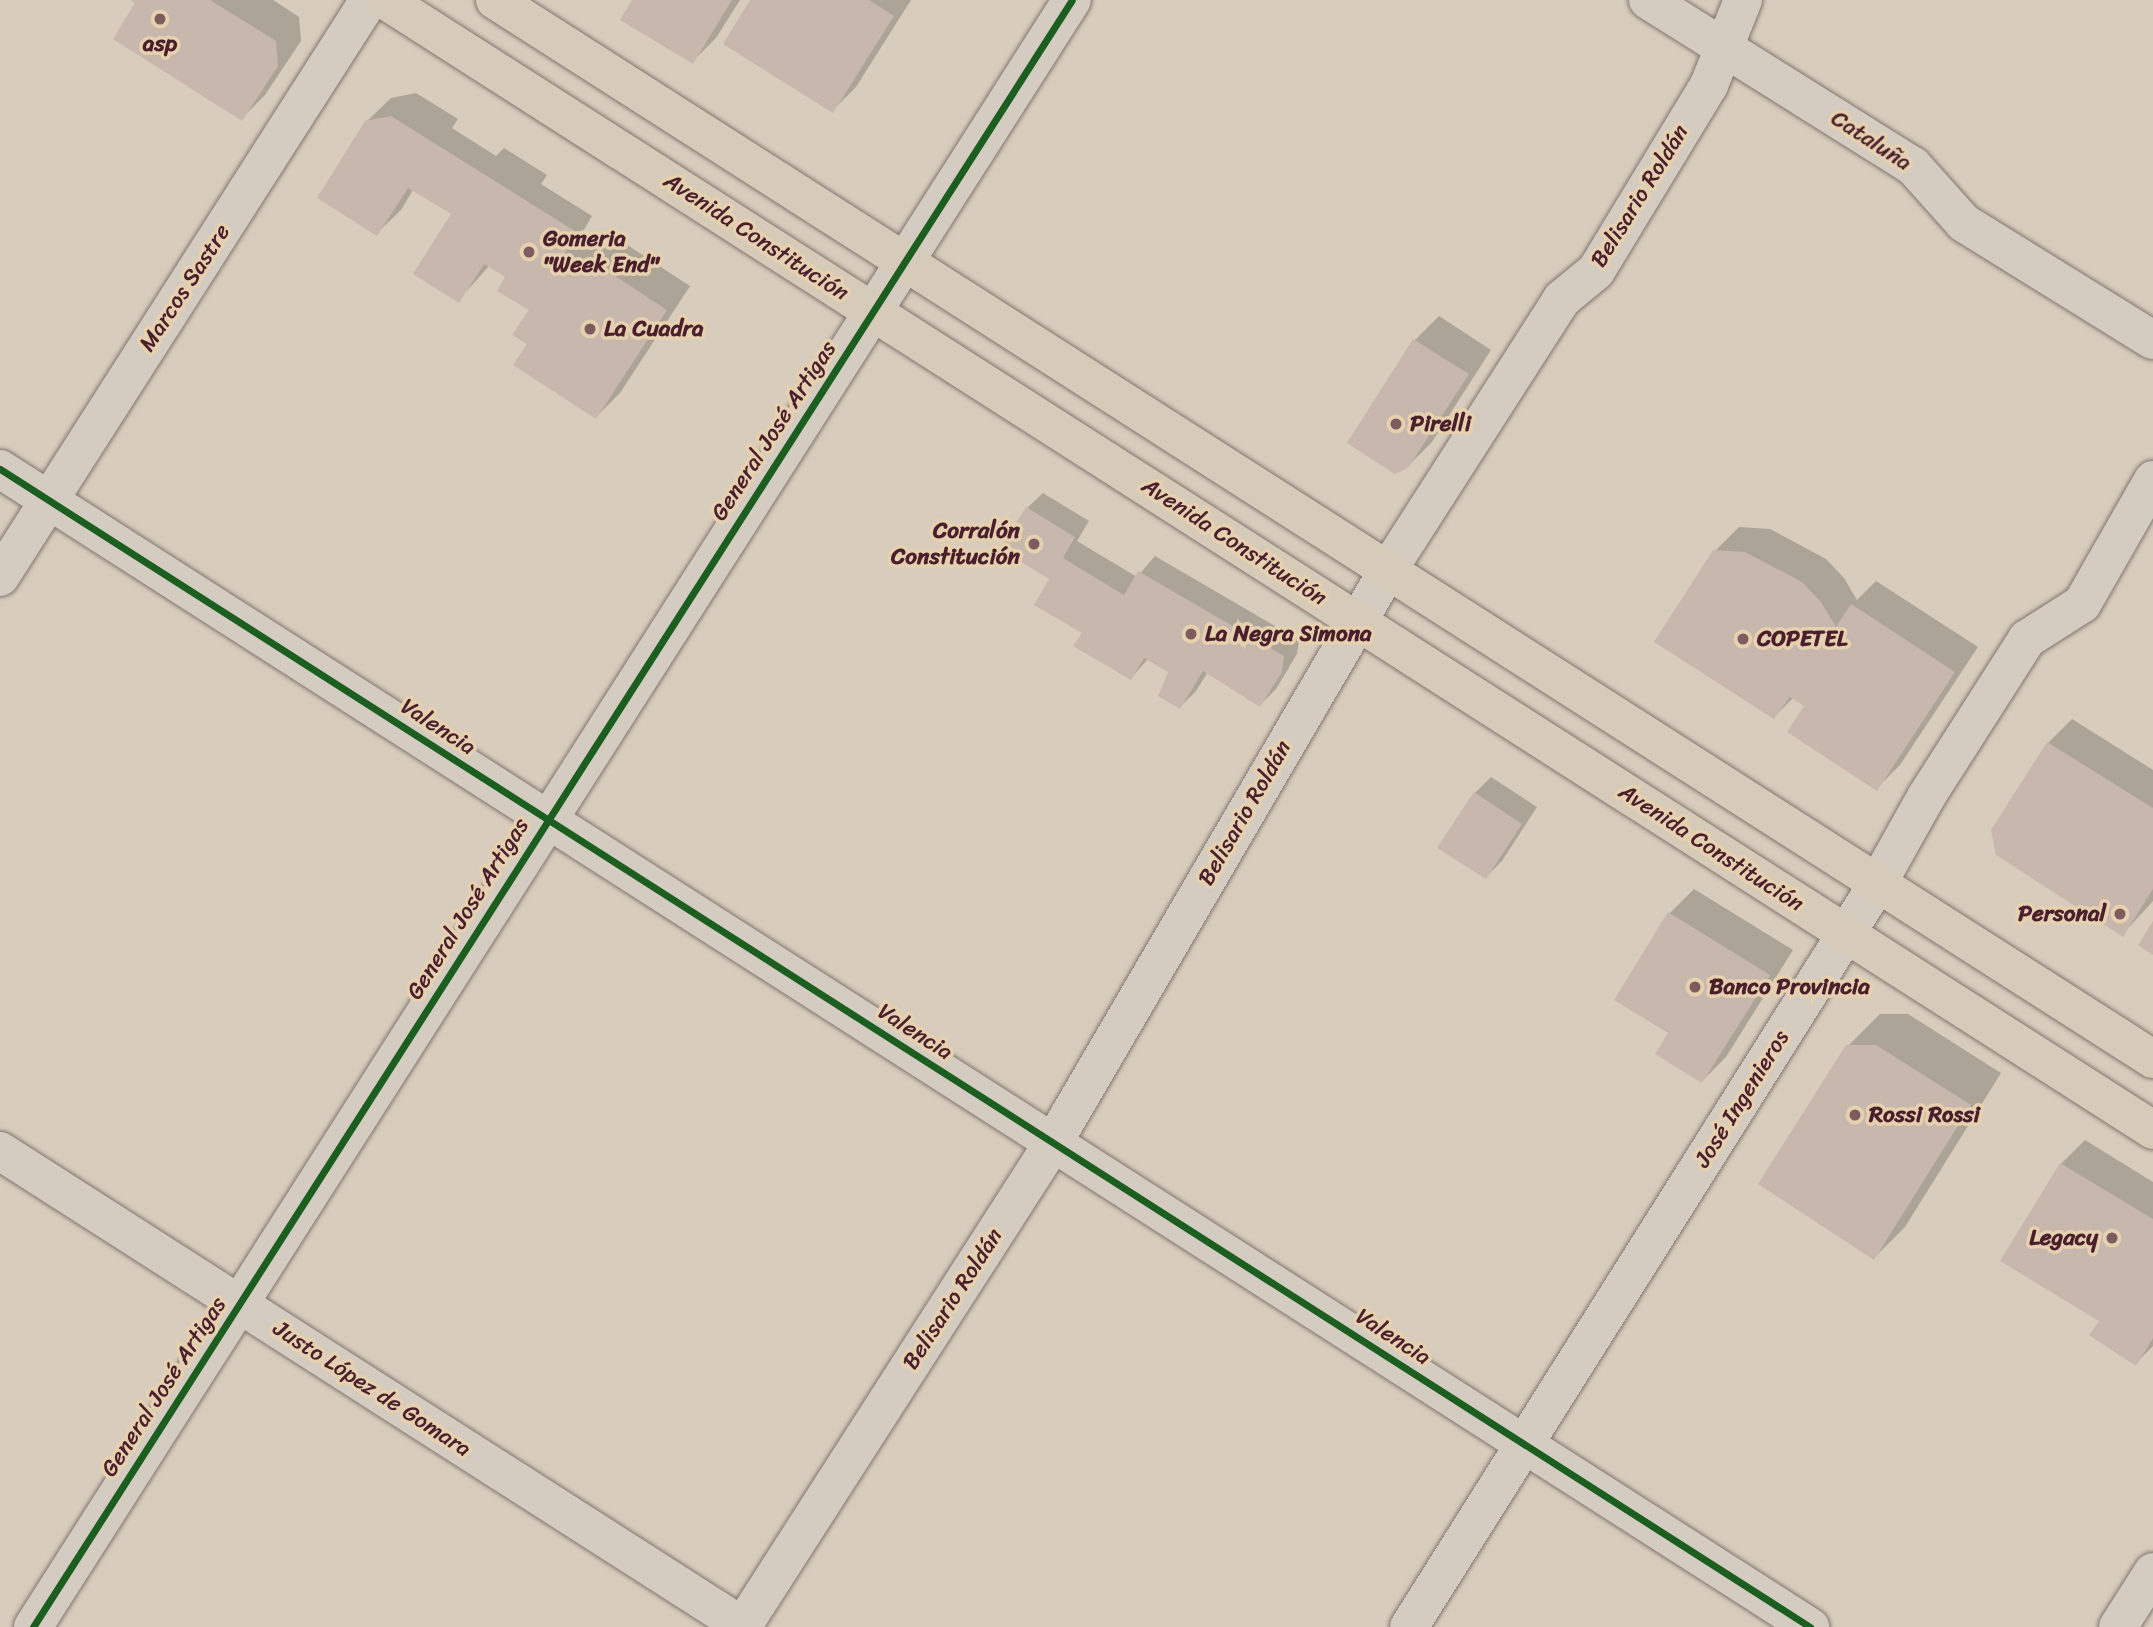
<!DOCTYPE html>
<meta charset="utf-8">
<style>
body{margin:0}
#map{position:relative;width:2153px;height:1627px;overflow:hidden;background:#d8cdbc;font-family:Sriracha,sans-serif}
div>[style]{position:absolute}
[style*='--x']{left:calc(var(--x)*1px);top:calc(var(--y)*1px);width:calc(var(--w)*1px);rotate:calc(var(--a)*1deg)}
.shadow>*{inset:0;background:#0003}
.building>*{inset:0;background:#c8b7ac}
.roads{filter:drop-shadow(0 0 2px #827570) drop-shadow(0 0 2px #827570)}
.street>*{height:38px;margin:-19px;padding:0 19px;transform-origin:19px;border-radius:19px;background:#d4ccc0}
.secondary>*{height:38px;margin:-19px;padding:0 19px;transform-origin:19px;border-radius:19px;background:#d4ccc0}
.primary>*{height:38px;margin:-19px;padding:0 19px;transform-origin:19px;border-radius:19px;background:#d5cbb8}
.cycleway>*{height:7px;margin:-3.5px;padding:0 3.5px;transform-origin:3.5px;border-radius:3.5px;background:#1b5e20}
.dots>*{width:19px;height:19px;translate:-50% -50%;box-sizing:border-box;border:4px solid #e5d0af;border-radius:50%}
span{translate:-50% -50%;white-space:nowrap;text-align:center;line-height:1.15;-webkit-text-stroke:7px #e5d0af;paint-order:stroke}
.poi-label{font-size:23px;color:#4a1f2b;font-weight:700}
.left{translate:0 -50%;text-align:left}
.right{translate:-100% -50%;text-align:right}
.street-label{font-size:23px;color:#4a1f2b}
</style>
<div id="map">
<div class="shadow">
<i style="clip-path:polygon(134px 0,273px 0,299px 17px,301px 41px,265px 95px,241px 119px)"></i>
<i style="clip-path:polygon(635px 0,740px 0,716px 38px,692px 62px)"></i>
<i style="clip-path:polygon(752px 0,911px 0,856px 87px,832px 111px)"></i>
<i style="clip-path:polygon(416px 93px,458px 119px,452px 128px,496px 156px,504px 148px,547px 175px,541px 184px,592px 216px,573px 249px,586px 237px,600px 246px,612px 235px,690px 286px,620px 393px,596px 417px,529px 344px,531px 309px,507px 276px,489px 266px,458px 301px,453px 214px,413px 190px,401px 210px,377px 233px,366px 122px,391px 98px)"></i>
<i style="clip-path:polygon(1439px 316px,1491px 350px,1432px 442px,1407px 467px,1415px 340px)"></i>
<i style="clip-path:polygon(1043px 493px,1089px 521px,1077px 541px,1137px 577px,1155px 556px,1299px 640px,1297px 654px,1276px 689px,1260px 705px,1208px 672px,1196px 691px,1180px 707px,1170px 671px,1149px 658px,1131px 678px,1084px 632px,1052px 578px,1027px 508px)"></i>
<i style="clip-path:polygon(1739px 527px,1770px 529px,1826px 559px,1844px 578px,1857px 600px,1876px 581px,1978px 647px,1900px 765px,1876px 789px,1806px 706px,1794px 697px,1774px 717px,1715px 551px)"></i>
<i style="clip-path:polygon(2072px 719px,2153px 770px,2153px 901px,2122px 935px,2048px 743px)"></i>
<i style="clip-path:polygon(1491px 777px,1537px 807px,1502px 861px,1486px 877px,1475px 793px)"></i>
<i style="clip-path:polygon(1694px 889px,1793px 950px,1726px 1057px,1702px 1081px,1670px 1033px,1616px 999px,1670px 913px)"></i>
<i style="clip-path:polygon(1880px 1014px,1908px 1014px,2001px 1073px,1905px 1227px,1874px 1258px,1848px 1046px)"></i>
<i style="clip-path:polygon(2085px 1140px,2153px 1182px,2153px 1346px,2135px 1364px,2101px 1320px,2061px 1164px)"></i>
</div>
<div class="building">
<i style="clip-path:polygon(130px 0,210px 0,276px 41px,278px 66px,242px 121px,113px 39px,135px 3px)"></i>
<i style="clip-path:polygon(632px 0,732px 0,693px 64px,620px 20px)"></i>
<i style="clip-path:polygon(750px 0,869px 0,894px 16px,833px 113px,723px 44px)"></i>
<i style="clip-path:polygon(391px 116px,578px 233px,561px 259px,578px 271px,586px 257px,667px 310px,596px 419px,513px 365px,527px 344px,512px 335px,529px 310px,497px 291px,505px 277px,484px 264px,459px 303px,413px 274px,451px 214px,408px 188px,377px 236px,317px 198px,365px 121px)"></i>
<i style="clip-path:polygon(1413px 339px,1469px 374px,1408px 468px,1395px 474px,1347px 443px)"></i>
<i style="clip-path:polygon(1026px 507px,1075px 537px,1063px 558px,1124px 595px,1138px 571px,1284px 656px,1282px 672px,1260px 707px,1203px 671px,1180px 709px,1158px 696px,1168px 672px,1144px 658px,1131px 680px,1073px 646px,1082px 633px,1034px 605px,1049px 579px,1000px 549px)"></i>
<i style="clip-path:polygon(1713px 550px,1745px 552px,1802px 582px,1821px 602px,1836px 627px,1851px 604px,1955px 672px,1877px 791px,1787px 732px,1804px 706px,1790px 697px,1774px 719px,1654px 642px)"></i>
<i style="clip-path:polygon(2047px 742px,2153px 808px,2153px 889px,2123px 937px,1996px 855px,1991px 830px)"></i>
<i style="clip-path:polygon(1474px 792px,1522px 824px,1486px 879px,1437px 848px)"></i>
<i style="clip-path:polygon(1668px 912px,1770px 975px,1702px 1083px,1655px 1054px,1668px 1033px,1614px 1000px)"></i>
<i style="clip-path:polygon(2153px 921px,2153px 955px,2138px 945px)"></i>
<i style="clip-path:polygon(1846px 1045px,1876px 1045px,1971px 1105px,1874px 1260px,1758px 1184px)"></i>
<i style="clip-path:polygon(2060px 1163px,2153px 1219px,2153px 1338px,2136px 1366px,2089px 1335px,2099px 1321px,2000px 1261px)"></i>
</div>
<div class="roads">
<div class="street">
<i style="--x:1648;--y:0;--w:313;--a:32.1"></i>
<i style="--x:1913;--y:166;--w:76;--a:48.2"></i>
<i style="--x:1964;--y:223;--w:222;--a:31.8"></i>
<i style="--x:0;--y:469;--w:2149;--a:32.61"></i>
<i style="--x:0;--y:577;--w:685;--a:-57.4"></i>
<i style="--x:0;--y:1151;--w:883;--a:32.61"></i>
<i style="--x:33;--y:1627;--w:1930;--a:-57.44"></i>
<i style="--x:742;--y:1627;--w:575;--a:-57.28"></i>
<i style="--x:1053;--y:1143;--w:664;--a:-59.69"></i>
<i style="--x:1388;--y:570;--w:322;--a:-57.3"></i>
<i style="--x:1562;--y:299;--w:44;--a:-39.5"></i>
<i style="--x:1596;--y:271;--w:218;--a:-58.7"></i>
<i style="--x:1709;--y:85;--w:92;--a:-68.2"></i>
<i style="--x:1409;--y:1627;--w:879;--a:-57.77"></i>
<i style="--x:1878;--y:883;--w:98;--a:-60.8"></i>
<i style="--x:1926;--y:797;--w:188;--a:-57.4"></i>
<i style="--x:2027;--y:639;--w:65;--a:-32.5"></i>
<i style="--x:2082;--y:604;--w:143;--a:-60.2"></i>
</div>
<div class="secondary">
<i style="--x:2118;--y:1627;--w:65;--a:-57.5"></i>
</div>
<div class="primary">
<i style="--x:385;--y:0;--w:2098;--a:32.58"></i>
<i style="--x:495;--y:0;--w:1967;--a:32.57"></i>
</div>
</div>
<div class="cycleway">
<i style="--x:0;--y:469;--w:2149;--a:32.61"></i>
<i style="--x:33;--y:1627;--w:1930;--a:-57.44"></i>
</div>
<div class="dots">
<i style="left:160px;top:19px;background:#7c5c5e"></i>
<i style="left:529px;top:252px;background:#7c5c5e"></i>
<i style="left:590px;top:329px;background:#7c5c5e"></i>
<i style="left:1396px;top:424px;background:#7c5c5e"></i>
<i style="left:1034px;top:544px;background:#7c5c5e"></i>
<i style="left:1191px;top:634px;background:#7c5c5e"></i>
<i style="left:1743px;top:639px;background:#7c5c5e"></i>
<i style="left:2120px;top:914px;background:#7c5c5e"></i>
<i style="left:1695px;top:987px;background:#7c5c5e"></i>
<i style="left:1855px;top:1115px;background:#7c5c5e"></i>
<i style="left:2112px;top:1238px;background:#7c5c5e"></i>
</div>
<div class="poi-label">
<span style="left:160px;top:44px">asp</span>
<span class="left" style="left:543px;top:252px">Gomeria<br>"Week End"</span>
<span class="left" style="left:604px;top:329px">La Cuadra</span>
<span class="left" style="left:1410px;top:424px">Pirelli</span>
<span class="right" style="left:1020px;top:544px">Corralón<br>Constitución</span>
<span class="left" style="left:1205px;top:634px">La Negra Simona</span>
<span class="left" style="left:1757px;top:639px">COPETEL</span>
<span class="right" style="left:2106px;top:914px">Personal</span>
<span class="left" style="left:1709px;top:987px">Banco Provincia</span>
<span class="left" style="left:1869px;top:1115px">Rossi Rossi</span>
<span class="right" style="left:2098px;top:1238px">Legacy</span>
</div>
<div class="street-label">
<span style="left:1871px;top:141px;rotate:33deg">Cataluña</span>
<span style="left:1640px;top:196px;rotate:-58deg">Belisario Roldán</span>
<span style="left:756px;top:237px;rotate:33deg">Avenida Constitución</span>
<span style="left:185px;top:288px;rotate:-57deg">Marcos Sastre</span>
<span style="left:774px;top:431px;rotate:-57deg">General José Artigas</span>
<span style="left:1234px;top:542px;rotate:33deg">Avenida Constitución</span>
<span style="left:438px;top:727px;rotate:33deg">Valencia</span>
<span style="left:1245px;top:813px;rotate:-60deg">Belisario Roldán</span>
<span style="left:1711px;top:848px;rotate:33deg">Avenida Constitución</span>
<span style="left:468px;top:909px;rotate:-58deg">General José Artigas</span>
<span style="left:915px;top:1032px;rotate:33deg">Valencia</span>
<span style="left:1742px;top:1099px;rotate:-58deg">José Ingenieros</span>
<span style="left:953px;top:1299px;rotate:-57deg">Belisario Roldán</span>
<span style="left:1393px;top:1337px;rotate:33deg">Valencia</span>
<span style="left:164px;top:1387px;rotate:-57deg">General José Artigas</span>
<span style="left:372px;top:1389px;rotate:33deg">Justo López de Gomara</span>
</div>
</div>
